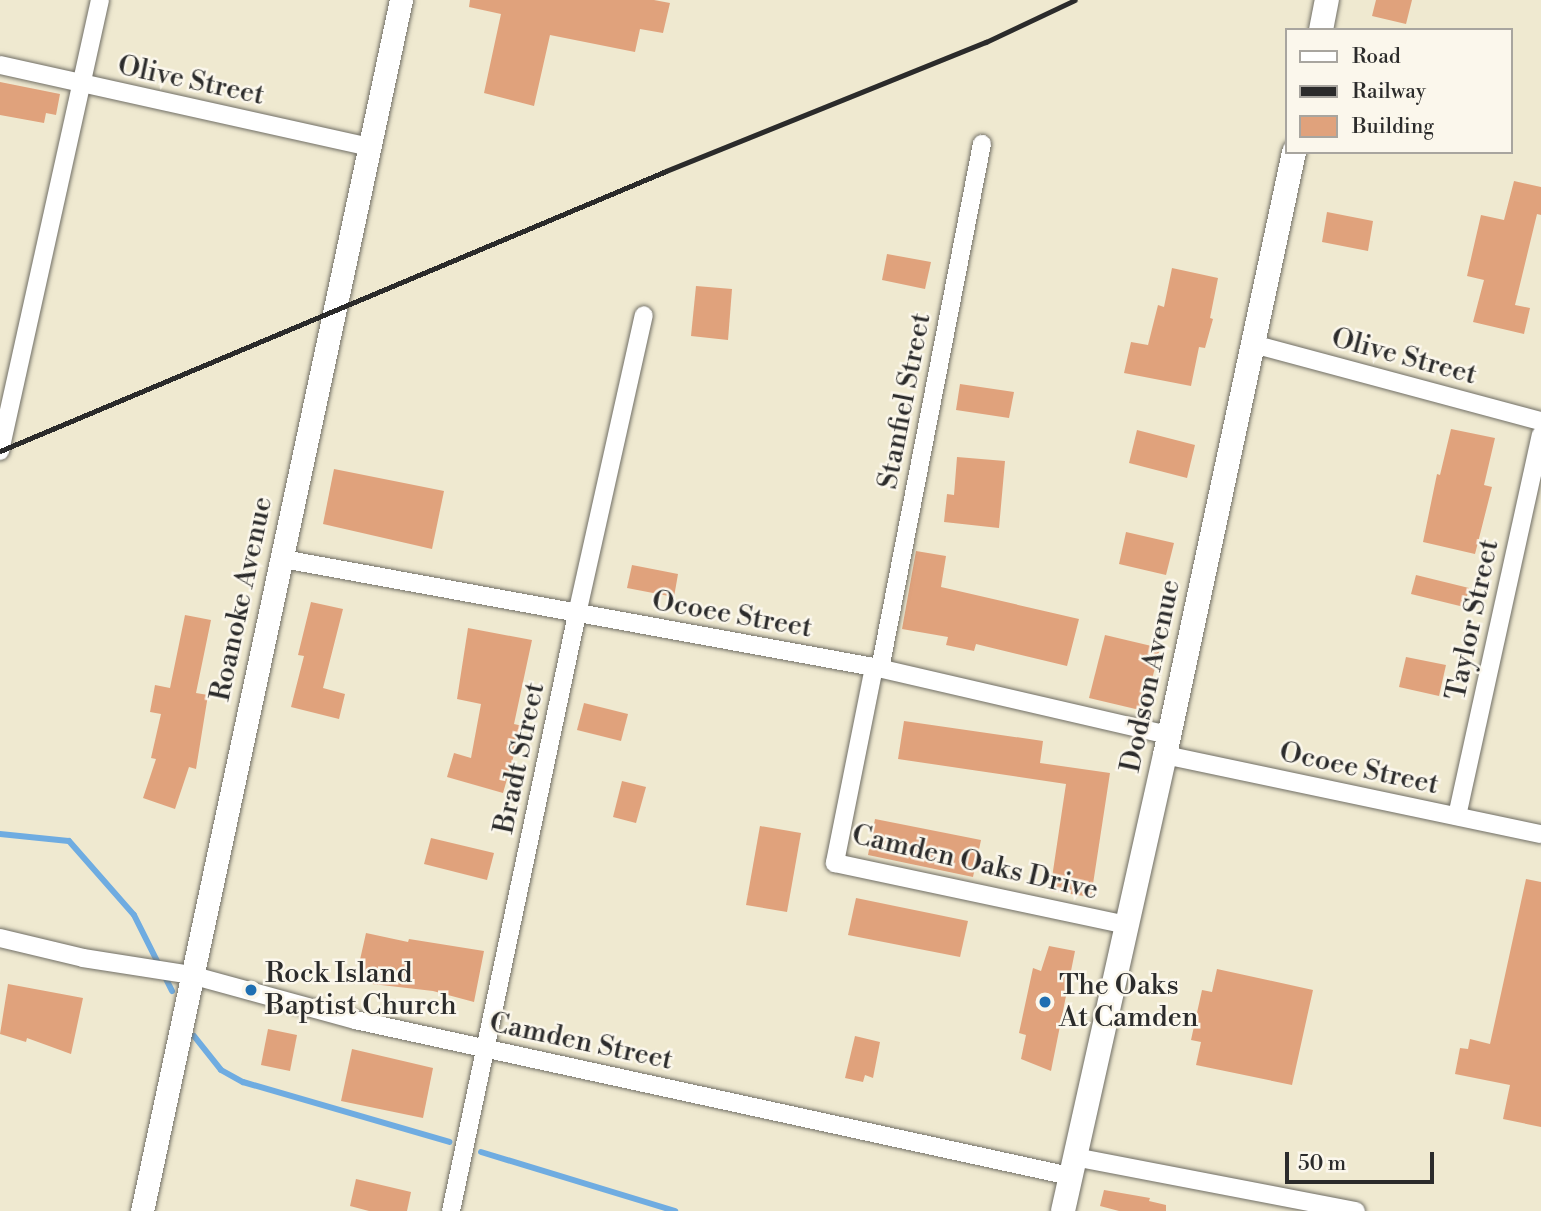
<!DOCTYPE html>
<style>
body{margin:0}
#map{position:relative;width:1541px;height:1211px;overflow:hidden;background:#efe9d0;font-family:"Libre Bodoni",serif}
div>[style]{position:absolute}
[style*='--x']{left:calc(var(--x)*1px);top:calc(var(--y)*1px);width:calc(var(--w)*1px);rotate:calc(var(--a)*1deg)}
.stream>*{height:6px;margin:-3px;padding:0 3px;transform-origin:3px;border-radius:3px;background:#6face1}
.building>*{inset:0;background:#e0a27c}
.roads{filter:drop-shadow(0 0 2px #706e65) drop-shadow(0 0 2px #706e65)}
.minor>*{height:18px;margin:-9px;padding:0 9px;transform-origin:9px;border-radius:9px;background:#fff}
.tertiary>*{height:23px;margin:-11.5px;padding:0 11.5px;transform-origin:11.5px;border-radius:11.5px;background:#fff}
.secondary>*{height:24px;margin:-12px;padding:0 12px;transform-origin:12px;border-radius:12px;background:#fff}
.rail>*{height:5px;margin:-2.5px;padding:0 2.5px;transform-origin:2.5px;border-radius:2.5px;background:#2b2b2b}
.dots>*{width:19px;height:19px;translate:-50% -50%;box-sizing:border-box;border:4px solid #fbf7ec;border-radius:50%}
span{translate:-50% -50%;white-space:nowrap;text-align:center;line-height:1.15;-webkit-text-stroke:5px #fbf7ec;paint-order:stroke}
.street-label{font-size:28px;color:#2b2b2b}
.poi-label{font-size:28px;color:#2b2b2b}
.left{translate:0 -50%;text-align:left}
.legend{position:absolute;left:1285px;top:28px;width:228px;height:126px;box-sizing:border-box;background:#fbf7ec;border:2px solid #a8a59f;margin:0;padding:9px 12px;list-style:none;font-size:21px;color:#2b2b2b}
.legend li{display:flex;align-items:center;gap:14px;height:35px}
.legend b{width:35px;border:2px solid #a8a59f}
.scale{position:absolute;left:1285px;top:1152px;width:149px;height:32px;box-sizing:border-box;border:4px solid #2b2b2b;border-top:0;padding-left:9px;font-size:21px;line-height:24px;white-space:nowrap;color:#2b2b2b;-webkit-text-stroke:5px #fbf7ec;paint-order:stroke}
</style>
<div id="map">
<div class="stream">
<i style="--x:0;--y:834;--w:69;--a:5.8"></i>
<i style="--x:69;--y:841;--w:98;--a:48.7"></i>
<i style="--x:134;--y:915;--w:85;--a:63.4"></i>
<i style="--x:194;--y:1036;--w:43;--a:51.5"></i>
<i style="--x:221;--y:1070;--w:25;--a:29"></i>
<i style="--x:243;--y:1082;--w:215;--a:16.2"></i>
<i style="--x:481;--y:1152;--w:203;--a:16.9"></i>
</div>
<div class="building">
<i style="clip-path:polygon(470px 0,654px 0,670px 3px,663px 33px,640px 29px,635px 52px,550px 35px,534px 106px,484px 93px,501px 14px,469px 7px)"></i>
<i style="clip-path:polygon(1376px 0,1412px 0,1406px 24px,1372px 16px)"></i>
<i style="clip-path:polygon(0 82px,60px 94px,56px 115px,46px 113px,44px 123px,0 115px)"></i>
<i style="clip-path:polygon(1514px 181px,1541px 187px,1541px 215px,1537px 214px,1515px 305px,1530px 308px,1524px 334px,1473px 322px,1484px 280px,1467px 276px,1481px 215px,1504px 220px)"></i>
<i style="clip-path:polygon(1327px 212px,1373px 221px,1368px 251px,1322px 242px)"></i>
<i style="clip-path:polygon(887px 254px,931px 262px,925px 289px,882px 280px)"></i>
<i style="clip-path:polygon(1172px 268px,1218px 278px,1210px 318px,1213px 319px,1205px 348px,1199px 347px,1191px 386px,1124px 373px,1131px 342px,1148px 345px,1158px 305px,1164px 307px)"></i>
<i style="clip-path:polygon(696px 286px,732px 289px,728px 340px,691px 336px)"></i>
<i style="clip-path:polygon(960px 384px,1014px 392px,1009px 418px,956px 410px)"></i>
<i style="clip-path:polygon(1451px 429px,1495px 438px,1484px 485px,1492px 487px,1475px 554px,1423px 542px,1437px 474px,1440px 475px)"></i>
<i style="clip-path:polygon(1137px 430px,1195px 445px,1187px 478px,1129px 463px)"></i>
<i style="clip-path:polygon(957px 457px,1005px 461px,999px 528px,944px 522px,947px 494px,954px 495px)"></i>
<i style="clip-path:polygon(334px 469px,444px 491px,432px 549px,323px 524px)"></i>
<i style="clip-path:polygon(1126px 532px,1174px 543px,1166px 575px,1119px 564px)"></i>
<i style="clip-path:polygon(916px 551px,946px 556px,941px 587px,1079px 619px,1067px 666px,976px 644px,974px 651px,946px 645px,948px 637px,902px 629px)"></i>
<i style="clip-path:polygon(632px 565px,678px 574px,674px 597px,627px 588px)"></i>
<i style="clip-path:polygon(1416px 575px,1469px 588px,1464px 607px,1411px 594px)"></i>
<i style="clip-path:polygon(311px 602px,343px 609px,323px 688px,345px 694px,339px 719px,291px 707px,304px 656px,298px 655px)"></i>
<i style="clip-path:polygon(185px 615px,211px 620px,196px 693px,208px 695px,196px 769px,189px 767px,175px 809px,143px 798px,156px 759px,151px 758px,161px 714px,150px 712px,155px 685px,170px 688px)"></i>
<i style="clip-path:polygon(468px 628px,532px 640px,514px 724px,523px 726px,519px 748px,516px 748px,503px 793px,447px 777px,454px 753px,471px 758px,481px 704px,457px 699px)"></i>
<i style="clip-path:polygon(1105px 635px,1160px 648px,1144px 711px,1089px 698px)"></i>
<i style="clip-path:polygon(1406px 657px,1446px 665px,1439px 696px,1399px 687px)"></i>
<i style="clip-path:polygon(584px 703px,628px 714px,621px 741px,577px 730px)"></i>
<i style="clip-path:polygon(904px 721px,1043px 741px,1040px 763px,1110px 773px,1091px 897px,1050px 891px,1066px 784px,898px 759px)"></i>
<i style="clip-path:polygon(622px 781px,646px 787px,636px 823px,613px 817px)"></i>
<i style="clip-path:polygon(875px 819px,981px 840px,973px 877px,868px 855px)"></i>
<i style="clip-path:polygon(760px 826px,801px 833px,787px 912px,746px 905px)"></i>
<i style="clip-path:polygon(431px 838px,494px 853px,487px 880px,424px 864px)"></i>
<i style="clip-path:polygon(1526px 879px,1541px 882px,1541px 1127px,1503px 1119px,1510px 1085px,1455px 1074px,1460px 1048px,1468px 1049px,1470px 1039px,1490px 1044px)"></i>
<i style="clip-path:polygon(856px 898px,968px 921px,960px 957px,848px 935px)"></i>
<i style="clip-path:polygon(366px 933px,408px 942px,409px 939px,484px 951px,474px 1002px,433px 991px,355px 982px)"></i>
<i style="clip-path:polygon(1049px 946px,1075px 951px,1051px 1071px,1021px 1059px,1026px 1035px,1019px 1033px,1033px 968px,1041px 971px)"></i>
<i style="clip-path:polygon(1217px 969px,1313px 990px,1292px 1085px,1196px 1065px,1201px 1042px,1191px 1040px,1202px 990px,1212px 992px)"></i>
<i style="clip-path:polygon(8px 984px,83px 998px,71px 1054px,27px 1038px,26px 1042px,0 1034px)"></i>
<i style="clip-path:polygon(268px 1029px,297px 1035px,290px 1071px,261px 1065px)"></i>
<i style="clip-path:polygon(855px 1036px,880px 1042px,873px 1078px,865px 1075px,863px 1082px,845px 1078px)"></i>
<i style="clip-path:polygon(352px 1049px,433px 1068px,423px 1118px,341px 1101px)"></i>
<i style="clip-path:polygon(356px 1179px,411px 1192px,407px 1211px,369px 1211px,350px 1206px)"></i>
<i style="clip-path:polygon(1104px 1190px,1150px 1198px,1149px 1201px,1166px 1205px,1166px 1211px,1119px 1211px,1100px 1206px)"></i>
</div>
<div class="roads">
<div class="minor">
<i style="--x:0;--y:65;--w:379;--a:12.5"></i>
<i style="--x:1253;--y:344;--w:298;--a:15"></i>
<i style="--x:0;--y:451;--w:462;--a:-77.5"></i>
<i style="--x:283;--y:559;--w:601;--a:10.36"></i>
<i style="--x:874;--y:667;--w:303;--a:13"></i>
<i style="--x:874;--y:667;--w:200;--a:101.3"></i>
<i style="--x:835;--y:863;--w:299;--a:12"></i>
<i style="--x:880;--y:669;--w:535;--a:-79.01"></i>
<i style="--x:1165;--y:755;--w:384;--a:11.9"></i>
<i style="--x:1457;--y:816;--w:390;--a:-77.6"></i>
<i style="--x:0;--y:938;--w:85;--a:13.5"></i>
<i style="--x:83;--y:958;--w:109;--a:8.9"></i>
<i style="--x:191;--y:975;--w:170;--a:15.3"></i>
<i style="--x:355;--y:1020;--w:732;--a:12.31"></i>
<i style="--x:1075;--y:1157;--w:286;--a:10.9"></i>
<i style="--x:451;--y:1211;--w:610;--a:-78.08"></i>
<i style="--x:577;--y:614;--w:306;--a:-77.4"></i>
</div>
<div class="tertiary">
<i style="--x:142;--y:1211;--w:1238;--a:-77.93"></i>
</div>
<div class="secondary">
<i style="--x:1321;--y:30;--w:31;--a:-79"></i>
<i style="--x:1063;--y:1211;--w:467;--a:-77.4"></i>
<i style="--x:1165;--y:755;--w:617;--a:-77.92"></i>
</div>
</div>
<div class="rail">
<i style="--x:0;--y:451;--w:722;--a:-22.8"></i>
<i style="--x:666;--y:171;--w:345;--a:-22"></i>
<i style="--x:986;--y:42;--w:98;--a:-25.3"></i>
</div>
<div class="dots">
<i style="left:251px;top:990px;background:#1f6fb2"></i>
<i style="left:1045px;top:1002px;background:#1f6fb2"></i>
</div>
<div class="street-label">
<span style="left:191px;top:81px;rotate:12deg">Olive Street</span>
<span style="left:1404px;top:357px;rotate:15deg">Olive Street</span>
<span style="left:905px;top:401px;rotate:-79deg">Stanfiel Street</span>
<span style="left:242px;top:599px;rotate:-78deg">Roanoke Avenue</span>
<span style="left:732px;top:615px;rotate:10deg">Ocoee Street</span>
<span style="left:1473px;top:620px;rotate:-78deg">Taylor Street</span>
<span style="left:1151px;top:676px;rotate:-78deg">Dodson Avenue</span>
<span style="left:520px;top:758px;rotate:-78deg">Bradt Street</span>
<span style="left:1359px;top:769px;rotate:12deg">Ocoee Street</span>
<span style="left:975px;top:863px;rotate:13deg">Camden Oaks Drive</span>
<span style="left:581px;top:1042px;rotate:12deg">Camden Street</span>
</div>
<div class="poi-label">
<span class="left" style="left:265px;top:990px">Rock Island<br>Baptist Church</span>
<span class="left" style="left:1059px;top:1002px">The Oaks<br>At Camden</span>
</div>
<ul class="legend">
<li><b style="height:9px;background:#fff"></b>Road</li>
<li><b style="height:9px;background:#2b2b2b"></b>Railway</li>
<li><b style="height:19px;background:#e0a27c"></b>Building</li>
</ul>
<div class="scale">50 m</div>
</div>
